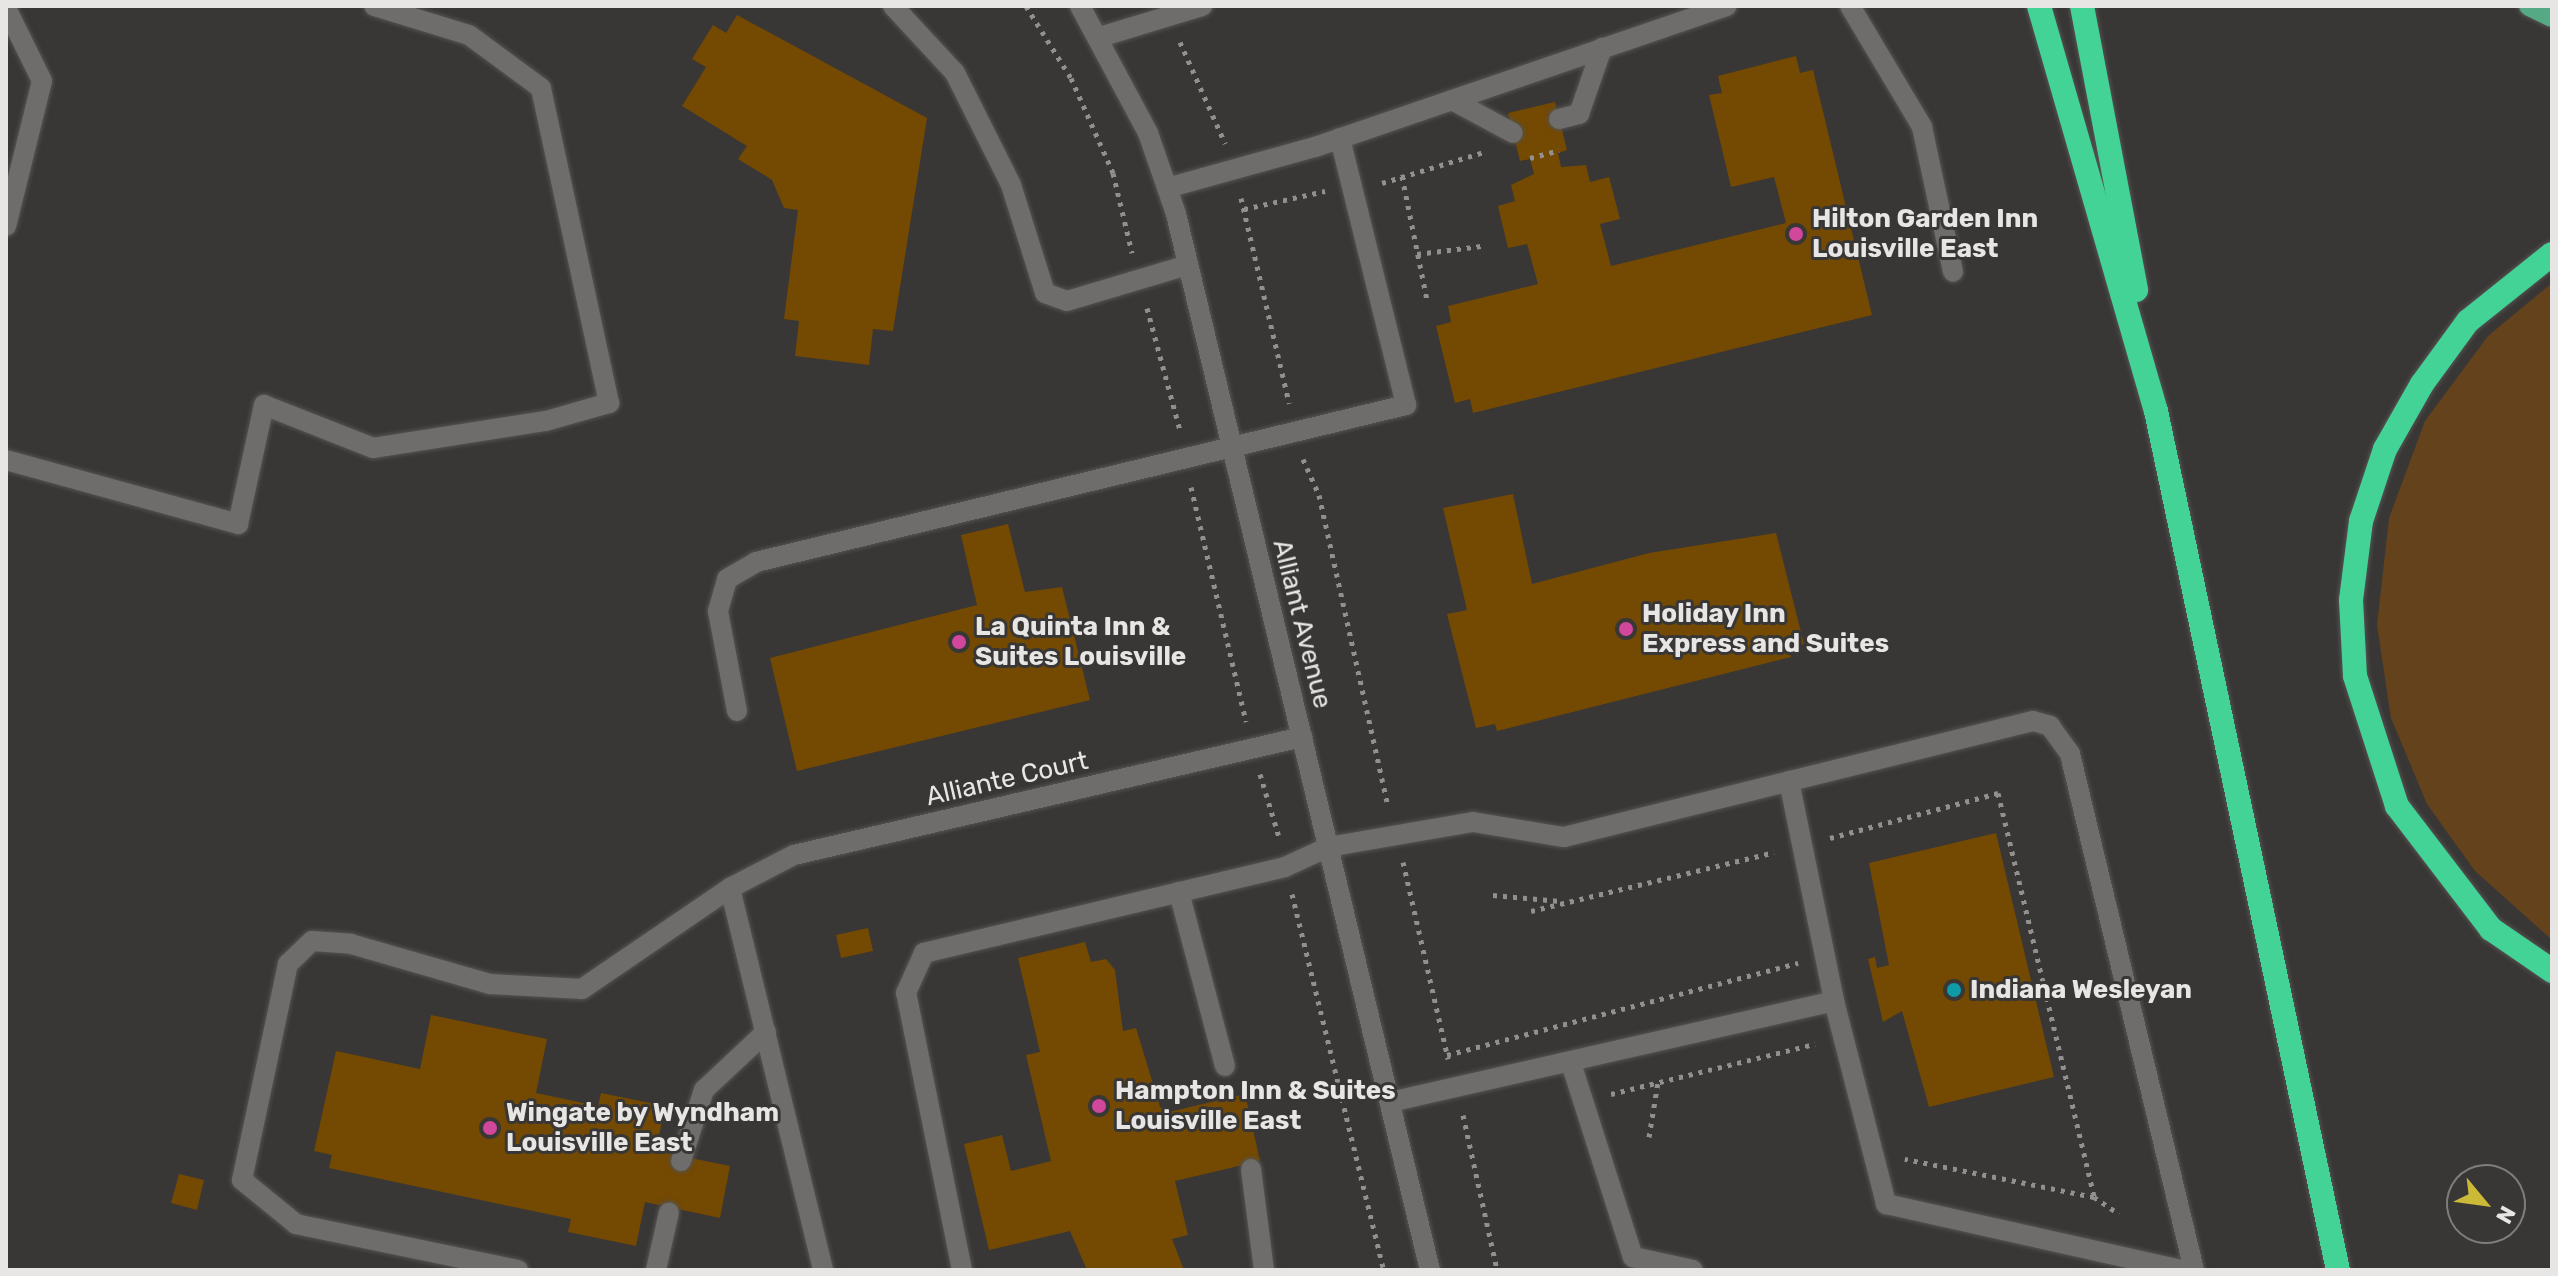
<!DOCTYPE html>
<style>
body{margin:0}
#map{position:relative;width:2558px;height:1276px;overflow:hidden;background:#393735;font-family:Rubik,sans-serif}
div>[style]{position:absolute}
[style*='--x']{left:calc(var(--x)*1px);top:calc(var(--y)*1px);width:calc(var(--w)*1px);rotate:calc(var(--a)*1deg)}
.green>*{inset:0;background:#64421b}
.building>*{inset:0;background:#744901}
.path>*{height:5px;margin-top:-2.5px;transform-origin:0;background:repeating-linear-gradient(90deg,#91908e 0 4px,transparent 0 10px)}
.roads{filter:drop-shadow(0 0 2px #545351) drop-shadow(0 0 2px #545351)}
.lane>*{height:20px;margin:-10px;padding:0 10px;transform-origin:10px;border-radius:10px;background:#6f6d6b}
.street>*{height:20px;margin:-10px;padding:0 10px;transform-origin:10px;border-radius:10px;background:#6f6d6b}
.primary>*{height:20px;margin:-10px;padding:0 10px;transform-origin:10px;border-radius:10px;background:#55aa85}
.highway>*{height:24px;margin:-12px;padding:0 12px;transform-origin:12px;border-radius:12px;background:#43d397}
.dots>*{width:22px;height:22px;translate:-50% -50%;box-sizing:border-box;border:4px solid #393735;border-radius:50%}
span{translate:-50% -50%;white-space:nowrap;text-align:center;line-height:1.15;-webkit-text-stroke:6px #393735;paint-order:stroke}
.poi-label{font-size:26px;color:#e7e6e5;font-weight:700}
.left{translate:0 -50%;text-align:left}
.street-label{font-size:26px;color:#e7e6e5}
.frame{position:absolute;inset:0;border:8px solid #e7e6e5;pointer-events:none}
.north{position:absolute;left:2446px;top:1164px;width:80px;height:80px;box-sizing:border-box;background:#393735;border:2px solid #7f7d7b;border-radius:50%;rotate:119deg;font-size:22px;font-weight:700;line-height:32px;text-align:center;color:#e7e6e5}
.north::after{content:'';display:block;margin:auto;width:28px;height:36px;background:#ccb938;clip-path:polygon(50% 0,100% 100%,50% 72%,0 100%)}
</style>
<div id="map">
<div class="green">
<i style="clip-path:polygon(2552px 283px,2552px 940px,2475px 871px,2427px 804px,2391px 718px,2377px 625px,2389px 518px,2425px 421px,2488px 336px)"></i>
</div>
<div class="building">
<i style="clip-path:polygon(737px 15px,927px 118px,893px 331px,873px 329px,869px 365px,795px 356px,799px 321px,784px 319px,798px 210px,784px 208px,772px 180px,738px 159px,747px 146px,682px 106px,706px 67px,692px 59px,713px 25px,726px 33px)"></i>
<i style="clip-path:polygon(1796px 56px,1800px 73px,1813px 70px,1872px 315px,1473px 413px,1470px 399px,1455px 403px,1436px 326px,1451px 322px,1448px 306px,1538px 284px,1527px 244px,1508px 248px,1498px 206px,1515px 201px,1511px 185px,1534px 174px,1530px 159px,1520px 161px,1508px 113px,1555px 102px,1567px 150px,1558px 153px,1561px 167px,1586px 165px,1590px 182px,1609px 177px,1620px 219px,1600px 224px,1611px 266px,1786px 223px,1774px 177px,1731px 187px,1709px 95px,1722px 93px,1718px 76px)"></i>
<i style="clip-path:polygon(1513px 494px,1532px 584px,1649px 553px,1776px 533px,1804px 644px,1788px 648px,1791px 657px,1497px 731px,1495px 724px,1476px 728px,1447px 614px,1467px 610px,1443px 508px)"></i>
<i style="clip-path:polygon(1008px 524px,1025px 592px,1062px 587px,1090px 700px,797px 771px,770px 658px,977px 605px,961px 535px)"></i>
<i style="clip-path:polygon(1996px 833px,2054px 1077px,1929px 1107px,1902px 1011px,1883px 1022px,1868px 959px,1875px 957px,1877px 968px,1889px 965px,1869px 863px)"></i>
<i style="clip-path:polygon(868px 928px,873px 951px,841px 958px,836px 935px)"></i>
<i style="clip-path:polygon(1085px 942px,1091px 962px,1106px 959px,1115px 970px,1123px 1031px,1136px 1028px,1160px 1107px,1169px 1112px,1245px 1094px,1260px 1161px,1175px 1181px,1188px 1235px,1172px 1239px,1184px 1270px,1087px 1270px,1070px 1231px,989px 1250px,964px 1144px,1002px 1135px,1011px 1171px,1051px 1161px,1026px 1055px,1040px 1052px,1018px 958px)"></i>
<i style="clip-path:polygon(431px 1015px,547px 1039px,536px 1093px,598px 1106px,601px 1093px,665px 1106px,656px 1151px,730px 1166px,720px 1218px,645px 1202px,636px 1246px,568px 1232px,571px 1219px,329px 1168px,332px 1155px,314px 1151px,336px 1051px,420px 1069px)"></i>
<i style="clip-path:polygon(179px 1174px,204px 1180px,197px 1210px,171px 1203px)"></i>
</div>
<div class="path">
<i style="--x:1026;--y:6;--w:85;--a:58"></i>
<i style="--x:1071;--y:78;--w:104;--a:66.1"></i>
<i style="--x:1113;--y:173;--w:82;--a:76.6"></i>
<i style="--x:1180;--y:42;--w:111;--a:66"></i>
<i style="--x:1530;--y:158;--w:30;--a:-15"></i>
<i style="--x:1402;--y:176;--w:126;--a:78.6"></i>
<i style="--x:1382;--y:183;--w:107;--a:-16.9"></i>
<i style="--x:1241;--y:198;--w:211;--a:76.8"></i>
<i style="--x:1244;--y:209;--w:83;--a:-12.5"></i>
<i style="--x:1417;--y:254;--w:65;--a:-7"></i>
<i style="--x:1147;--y:308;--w:126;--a:74.9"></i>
<i style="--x:1303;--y:459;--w:39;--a:66"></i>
<i style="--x:1319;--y:495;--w:319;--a:77.5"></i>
<i style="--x:1191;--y:487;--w:241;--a:76.8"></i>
<i style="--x:1260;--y:774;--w:66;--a:73.2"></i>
<i style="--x:1830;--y:838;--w:174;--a:-15"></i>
<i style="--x:1998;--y:793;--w:415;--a:76.6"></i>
<i style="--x:2094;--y:1197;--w:193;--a:-168.6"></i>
<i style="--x:1403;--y:862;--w:202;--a:77.1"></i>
<i style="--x:1292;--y:894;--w:387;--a:76.3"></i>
<i style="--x:1493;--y:895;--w:67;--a:5.1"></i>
<i style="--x:1531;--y:911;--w:250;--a:-13.6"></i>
<i style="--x:1447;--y:1055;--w:363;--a:-14.7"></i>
<i style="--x:1611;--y:1094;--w:210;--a:-13.8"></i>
<i style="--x:1463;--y:1115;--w:159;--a:77.6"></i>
<i style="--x:1649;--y:1137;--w:56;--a:-80.7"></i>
<i style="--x:2094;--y:1197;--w:30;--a:34"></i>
</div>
<div class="roads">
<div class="lane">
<i style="--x:893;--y:6;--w:91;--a:47.2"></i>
<i style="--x:955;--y:73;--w:125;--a:63.4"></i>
<i style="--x:1011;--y:185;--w:113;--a:72.5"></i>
<i style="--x:1045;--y:293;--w:23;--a:20"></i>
<i style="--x:1067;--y:301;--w:126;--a:-16.6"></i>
<i style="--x:1850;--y:6;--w:141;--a:59.2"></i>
<i style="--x:1922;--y:127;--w:148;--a:77.9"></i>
<i style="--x:6;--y:8;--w:81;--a:63.7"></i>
<i style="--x:42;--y:81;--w:149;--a:103.9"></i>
<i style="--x:1100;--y:37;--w:107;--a:-16.9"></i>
<i style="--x:1452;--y:100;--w:69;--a:28.4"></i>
<i style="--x:1559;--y:119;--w:21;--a:-14"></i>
<i style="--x:1579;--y:114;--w:70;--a:-70.8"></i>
<i style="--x:1167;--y:188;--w:154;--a:-15.5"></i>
<i style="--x:1315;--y:147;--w:435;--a:-18.9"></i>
<i style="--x:6;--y:460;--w:241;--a:15.4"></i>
<i style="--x:238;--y:524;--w:122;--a:-77.7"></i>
<i style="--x:264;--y:405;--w:117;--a:21.5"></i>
<i style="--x:373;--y:448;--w:175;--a:-8.9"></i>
<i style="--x:546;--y:421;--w:66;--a:-15.9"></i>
<i style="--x:609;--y:403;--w:322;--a:-102.2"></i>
<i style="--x:541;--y:88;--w:89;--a:-143.6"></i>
<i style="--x:469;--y:35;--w:99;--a:-163"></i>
<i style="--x:737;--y:711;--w:102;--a:-100.8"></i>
<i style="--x:718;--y:611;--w:33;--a:-74"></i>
<i style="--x:727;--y:579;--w:34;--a:-30"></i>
<i style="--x:756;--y:562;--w:669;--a:-13.58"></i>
<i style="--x:1406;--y:405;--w:275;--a:-103.9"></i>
<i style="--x:1789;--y:781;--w:225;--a:78.4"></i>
<i style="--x:1179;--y:892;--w:180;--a:75.2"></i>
<i style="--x:1571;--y:1063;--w:204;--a:72.3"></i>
<i style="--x:1633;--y:1257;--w:61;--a:12.2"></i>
<i style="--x:1390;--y:1102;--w:455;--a:-12.8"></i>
<i style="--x:1834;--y:1001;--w:210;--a:75.6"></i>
<i style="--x:1886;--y:1204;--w:303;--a:12.6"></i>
<i style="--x:681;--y:1161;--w:75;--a:-72.1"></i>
<i style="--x:704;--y:1090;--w:85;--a:-43.1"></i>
<i style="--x:1251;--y:1169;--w:102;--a:82.7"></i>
<i style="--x:518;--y:1270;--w:227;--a:-168.3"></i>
<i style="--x:296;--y:1224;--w:70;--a:-140.8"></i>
<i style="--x:242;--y:1180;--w:221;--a:-78"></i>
<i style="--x:288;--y:964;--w:33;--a:-44"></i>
<i style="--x:312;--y:941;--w:39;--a:4"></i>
<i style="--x:351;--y:944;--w:145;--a:16.1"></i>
<i style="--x:490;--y:984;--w:92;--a:3.1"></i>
<i style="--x:582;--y:989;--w:179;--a:-34.3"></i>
<i style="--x:730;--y:888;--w:393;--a:76.3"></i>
<i style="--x:656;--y:1270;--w:59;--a:-77.4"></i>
<i style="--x:962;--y:1270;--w:283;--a:-101.4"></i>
<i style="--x:906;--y:993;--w:44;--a:-65.8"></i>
<i style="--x:924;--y:953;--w:371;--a:-13.4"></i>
<i style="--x:1285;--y:867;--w:47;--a:-24.9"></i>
<i style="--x:1328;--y:847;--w:147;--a:-9.8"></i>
<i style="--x:1473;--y:822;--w:92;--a:9.4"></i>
<i style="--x:1564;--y:837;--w:483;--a:-13.9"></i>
<i style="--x:2033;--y:721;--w:18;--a:16"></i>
<i style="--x:2050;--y:726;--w:34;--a:54"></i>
<i style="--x:2070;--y:754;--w:531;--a:76.49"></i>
</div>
<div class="street">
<i style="--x:1080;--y:6;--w:144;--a:61.8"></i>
<i style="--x:1148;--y:133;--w:86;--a:70.9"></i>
<i style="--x:1176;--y:214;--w:1086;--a:76.48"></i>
<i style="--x:730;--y:888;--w:72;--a:-27.3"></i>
<i style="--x:794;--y:855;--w:522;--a:-13.08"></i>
</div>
<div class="primary">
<i style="--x:2529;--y:6;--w:25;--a:26"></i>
</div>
<div class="highway">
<i style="--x:2039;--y:6;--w:422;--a:73.9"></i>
<i style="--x:2156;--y:411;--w:878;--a:78.04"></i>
<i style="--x:2082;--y:6;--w:289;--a:79.2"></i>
<i style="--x:2552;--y:254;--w:107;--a:141.4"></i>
<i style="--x:2468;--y:321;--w:78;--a:126.1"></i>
<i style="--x:2422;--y:384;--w:75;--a:119.6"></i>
<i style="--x:2385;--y:449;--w:76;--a:108.4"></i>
<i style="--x:2361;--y:521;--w:80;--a:97.2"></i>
<i style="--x:2351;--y:600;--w:76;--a:87"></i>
<i style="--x:2355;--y:676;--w:137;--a:72.1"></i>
<i style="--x:2397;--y:806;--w:155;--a:52.6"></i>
<i style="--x:2491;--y:929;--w:74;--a:34.5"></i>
</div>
</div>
<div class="dots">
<i style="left:1796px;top:234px;background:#d1479c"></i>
<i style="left:1626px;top:629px;background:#d1479c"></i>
<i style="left:959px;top:642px;background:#d1479c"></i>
<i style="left:1954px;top:990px;background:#0f9aa8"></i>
<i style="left:1099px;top:1106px;background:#d1479c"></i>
<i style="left:490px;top:1128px;background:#d1479c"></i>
</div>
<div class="poi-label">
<span class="left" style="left:1812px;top:234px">Hilton Garden Inn<br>Louisville East</span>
<span class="left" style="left:1642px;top:629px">Holiday Inn<br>Express and Suites</span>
<span class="left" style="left:975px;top:642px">La Quinta Inn &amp;<br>Suites Louisville</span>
<span class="left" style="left:1970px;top:990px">Indiana Wesleyan</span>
<span class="left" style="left:1115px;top:1106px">Hampton Inn &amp; Suites<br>Louisville East</span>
<span class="left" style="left:506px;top:1128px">Wingate by Wyndham<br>Louisville East</span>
</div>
<div class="street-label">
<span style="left:1302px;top:624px;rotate:76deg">Alliant Avenue</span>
<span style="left:1007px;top:779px;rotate:-13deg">Alliante Court</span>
</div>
<div class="frame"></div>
<div class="north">N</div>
</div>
